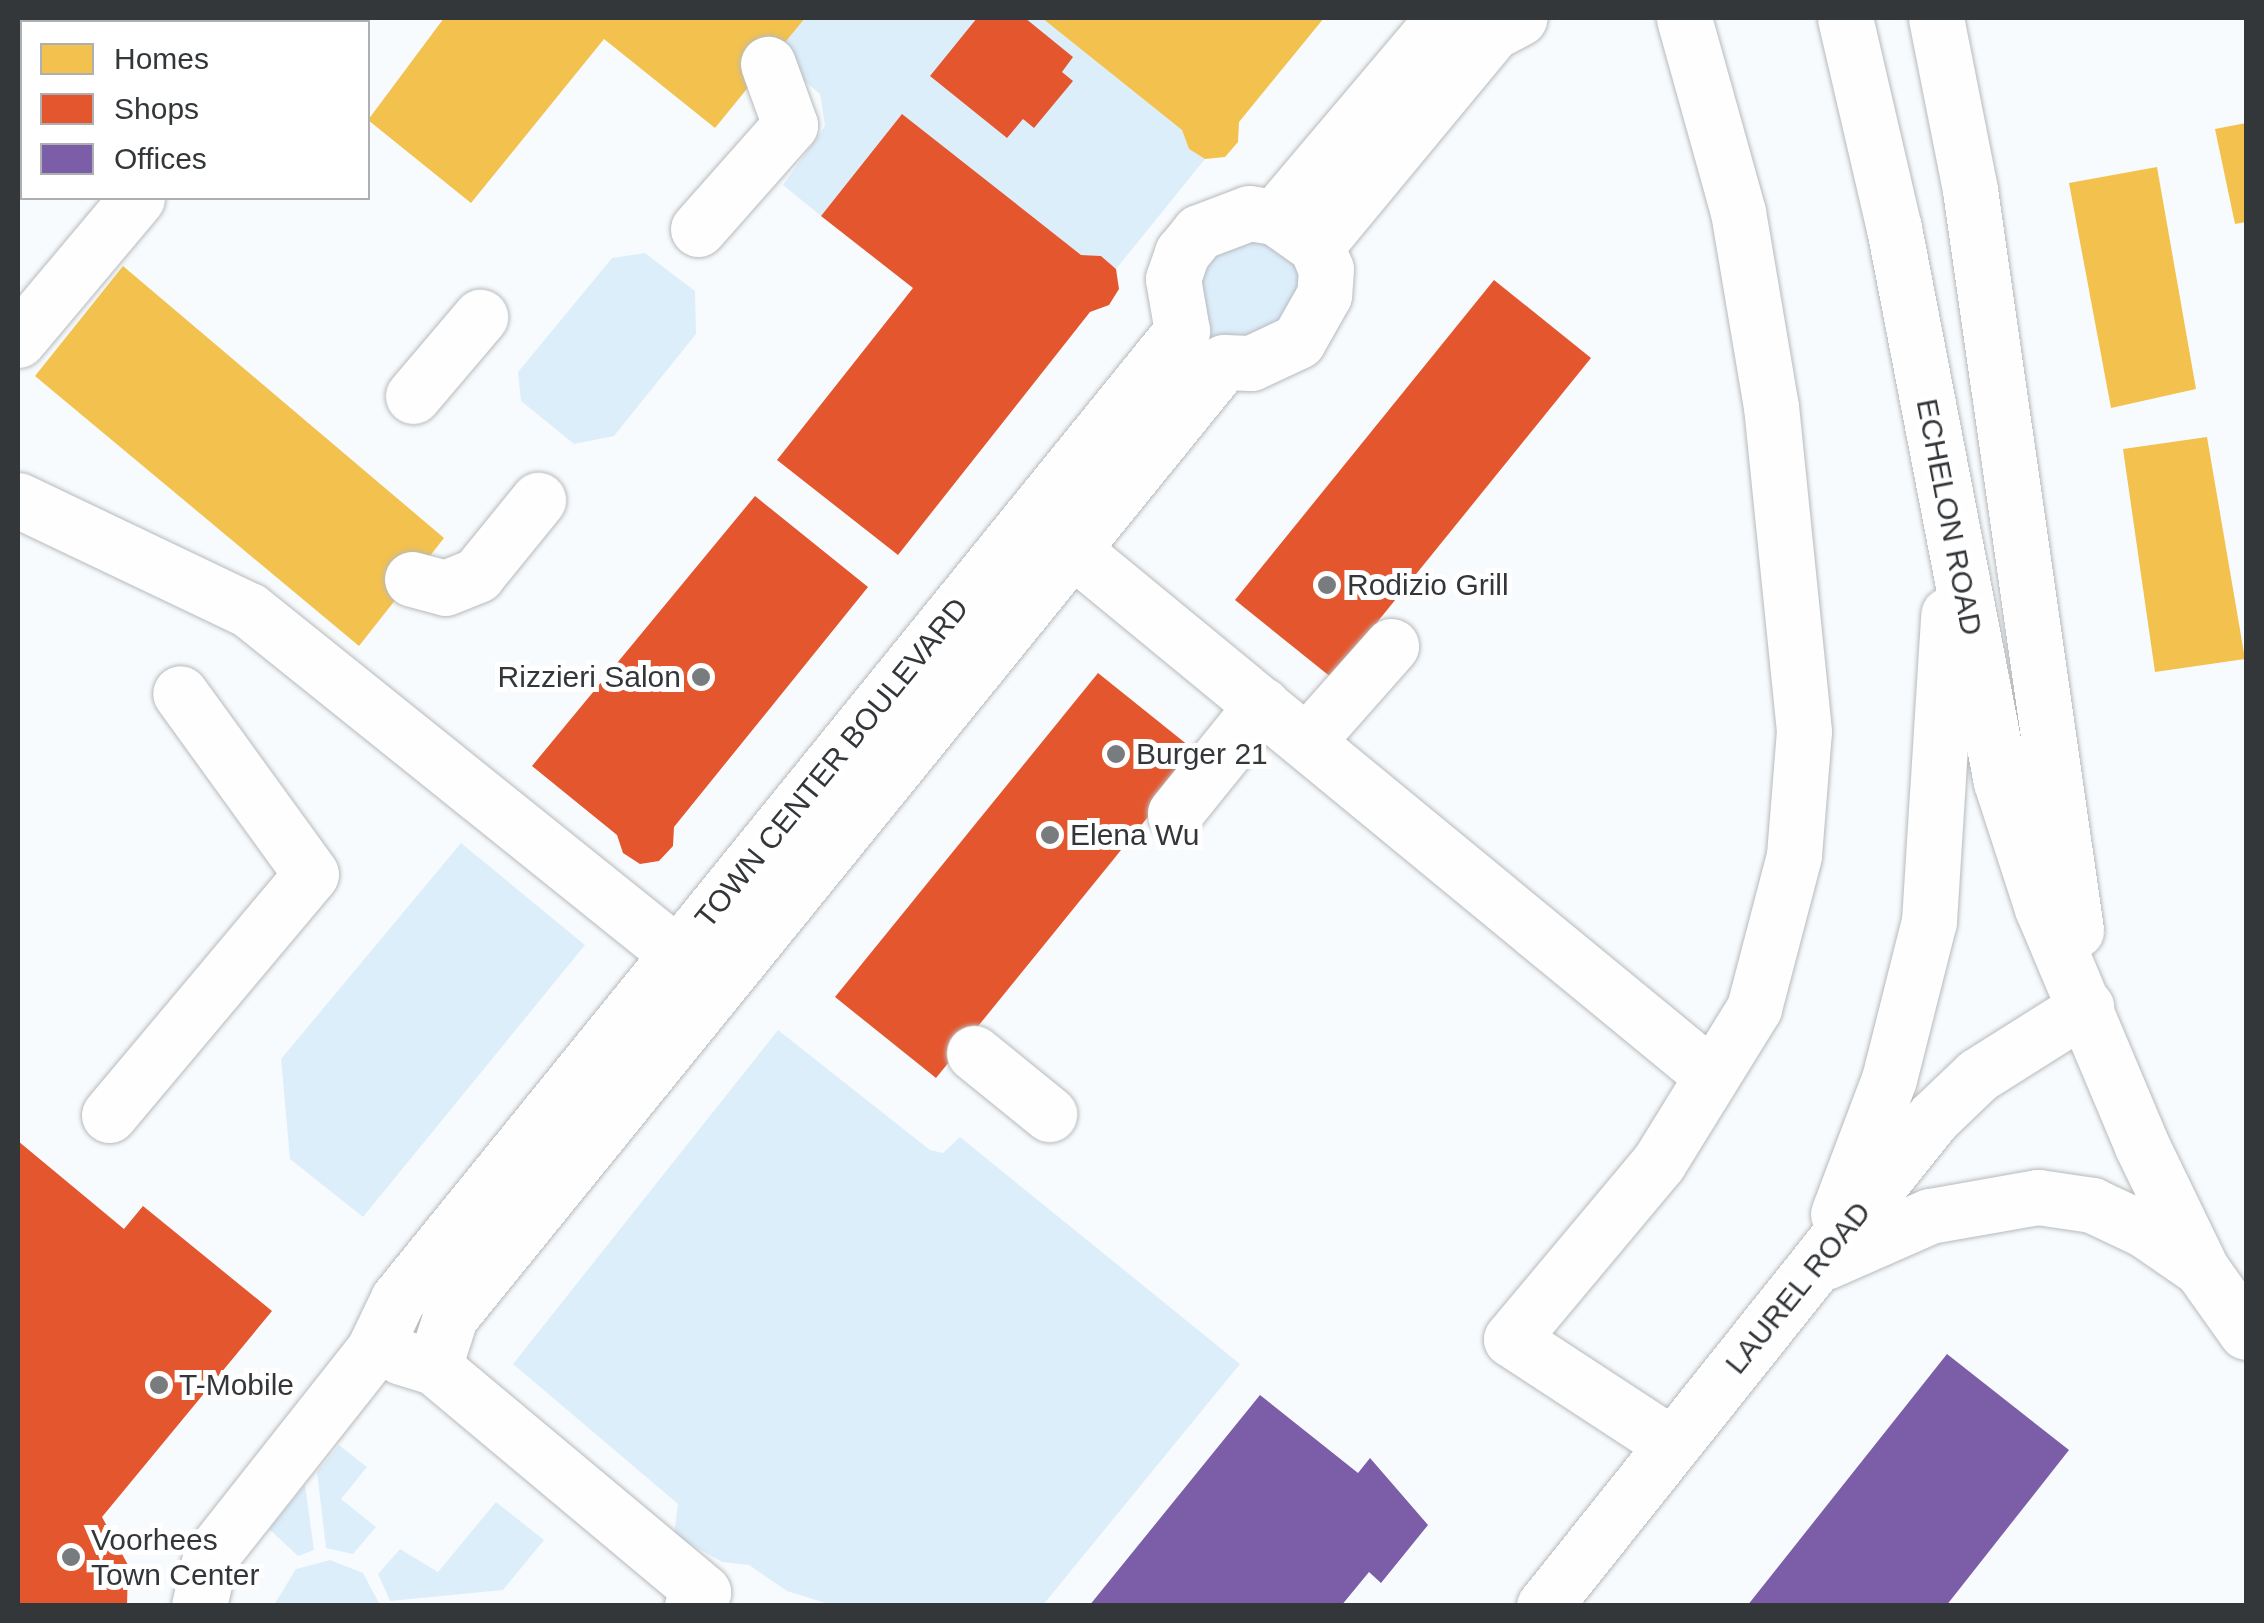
<!DOCTYPE html>
<style>
body{margin:0}
#map{position:relative;width:2264px;height:1623px;overflow:hidden;background:#f8fbfd;font-family:Helvetica,sans-serif}
div>[style]{position:absolute}
[style*='--x']{left:calc(var(--x)*1px);top:calc(var(--y)*1px);width:calc(var(--w)*1px);rotate:calc(var(--a)*1deg)}
.green>*{inset:0;background:#ddeefb}
.homes>*{inset:0;background:#f2c14e}
.shops>*{inset:0;background:#e4572e}
.offices>*{inset:0;background:#7b5ea7}
.roads{filter:drop-shadow(0 0 2px #b7babc) drop-shadow(0 0 2px #b7babc)}
.minor>*{height:55px;margin:-27.5px;padding:0 27.5px;transform-origin:27.5px;border-radius:27.5px;background:#fefeff}
.dots>*{width:28px;height:28px;translate:-50% -50%;box-sizing:border-box;border:5px solid #fff;border-radius:50%}
span{translate:-50% -50%;white-space:nowrap;text-align:center;line-height:1.15;-webkit-text-stroke:10px #fff;paint-order:stroke}
.street-label{font-size:30px;color:#34373a}
.poi-label{font-size:30px;color:#34373a}
.left{translate:0 -50%;text-align:left}
.right{translate:-100% -50%;text-align:right}
.frame{position:absolute;inset:0;border:20px solid #34373a;pointer-events:none}
.legend{position:absolute;left:20px;top:20px;width:350px;height:180px;box-sizing:border-box;background:#fff;border:2px solid #aeafb0;margin:0;padding:12px 18px;list-style:none;font-size:30px;color:#34373a}
.legend li{display:flex;align-items:center;gap:20px;height:50px}
.legend b{width:50px;border:2px solid #aeafb0}
</style>
<div id="map">
<div class="green">
<i style="clip-path:polygon(804px 18px,1042px 18px,1182px 130px,1189px 149px,1205px 159px,1116px 269px,1101px 256px,1081px 255px,902px 115px,821px 216px,783px 185px,825px 126px,820px 94px,774px 56px)"></i>
<i style="clip-path:polygon(1230px 231px,1288px 245px,1306px 284px,1290px 322px,1203px 358px,1200px 258px)"></i>
<i style="clip-path:polygon(645px 253px,695px 291px,696px 334px,614px 436px,574px 444px,521px 401px,518px 372px,612px 258px)"></i>
<i style="clip-path:polygon(461px 843px,585px 945px,363px 1217px,290px 1159px,281px 1059px)"></i>
<i style="clip-path:polygon(778px 1030px,930px 1150px,943px 1153px,960px 1137px,1240px 1364px,1043px 1605px,835px 1606px,787px 1591px,749px 1565px,722px 1562px,674px 1535px,678px 1504px,513px 1364px)"></i>
<i style="clip-path:polygon(339px 1445px,367px 1467px,341px 1499px,376px 1527px,353px 1554px,326px 1548px,317px 1472px)"></i>
<i style="clip-path:polygon(305px 1485px,314px 1550px,298px 1556px,269px 1529px)"></i>
<i style="clip-path:polygon(496px 1502px,544px 1540px,503px 1590px,390px 1601px,378px 1574px,400px 1549px,438px 1572px)"></i>
<i style="clip-path:polygon(330px 1560px,363px 1573px,380px 1605px,274px 1605px,296px 1569px)"></i>
</div>
<div class="homes">
<i style="clip-path:polygon(444px 18px,805px 18px,715px 128px,604px 39px,471px 203px,368px 120px)"></i>
<i style="clip-path:polygon(1042px 18px,1324px 18px,1239px 122px,1238px 142px,1225px 157px,1205px 159px,1189px 149px,1182px 130px)"></i>
<i style="clip-path:polygon(2246px 123px,2246px 222px,2235px 224px,2215px 129px)"></i>
<i style="clip-path:polygon(2157px 167px,2196px 389px,2111px 408px,2069px 183px)"></i>
<i style="clip-path:polygon(123px 266px,444px 538px,359px 646px,35px 376px)"></i>
<i style="clip-path:polygon(2207px 437px,2245px 659px,2155px 672px,2123px 449px)"></i>
</div>
<div class="shops">
<i style="clip-path:polygon(977px 18px,1025px 18px,1073px 57px,1062px 72px,1073px 81px,1034px 128px,1023px 119px,1007px 138px,930px 76px)"></i>
<i style="clip-path:polygon(902px 114px,1081px 255px,1101px 256px,1116px 269px,1119px 289px,1109px 305px,1090px 312px,898px 555px,777px 460px,913px 288px,821px 216px)"></i>
<i style="clip-path:polygon(1494px 280px,1591px 358px,1332px 678px,1235px 600px)"></i>
<i style="clip-path:polygon(755px 496px,868px 587px,674px 827px,673px 846px,659px 861px,640px 864px,623px 853px,617px 835px,532px 766px)"></i>
<i style="clip-path:polygon(1098px 673px,1199px 754px,936px 1078px,835px 997px)"></i>
<i style="clip-path:polygon(18px 1141px,124px 1229px,143px 1206px,272px 1311px,102px 1517px,128px 1565px,127px 1606px,18px 1606px)"></i>
</div>
<div class="offices">
<i style="clip-path:polygon(1947px 1354px,2069px 1450px,1946px 1606px,1747px 1606px)"></i>
<i style="clip-path:polygon(1260px 1395px,1358px 1473px,1370px 1458px,1428px 1525px,1381px 1583px,1369px 1572px,1341px 1606px,1089px 1606px)"></i>
</div>
<div class="roads">
<div class="minor">
<i style="--x:1845;--y:18;--w:216;--a:76.9"></i>
<i style="--x:1894;--y:228;--w:564;--a:79.07"></i>
<i style="--x:2001;--y:782;--w:133;--a:72"></i>
<i style="--x:2042;--y:908;--w:256;--a:67.2"></i>
<i style="--x:2141;--y:1144;--w:140;--a:64.2"></i>
<i style="--x:2202;--y:1270;--w:76;--a:54.6"></i>
<i style="--x:1936;--y:18;--w:175;--a:78.8"></i>
<i style="--x:1970;--y:190;--w:748;--a:81.85"></i>
<i style="--x:1275;--y:217;--w:260;--a:-49.8"></i>
<i style="--x:698;--y:229;--w:139;--a:-48.5"></i>
<i style="--x:790;--y:125;--w:65;--a:-109.8"></i>
<i style="--x:1316;--y:246;--w:278;--a:-50.4"></i>
<i style="--x:1493;--y:32;--w:30;--a:-28"></i>
<i style="--x:18;--y:340;--w:185;--a:-50"></i>
<i style="--x:413;--y:396;--w:104;--a:-49.7"></i>
<i style="--x:18;--y:500;--w:256;--a:25.5"></i>
<i style="--x:249;--y:610;--w:586;--a:38.77"></i>
<i style="--x:1046;--y:528;--w:862;--a:39.45"></i>
<i style="--x:412;--y:579;--w:34;--a:15"></i>
<i style="--x:445;--y:588;--w:35;--a:-22"></i>
<i style="--x:477;--y:575;--w:97;--a:-50.9"></i>
<i style="--x:1307;--y:741;--w:127;--a:-48.5"></i>
<i style="--x:1175;--y:813;--w:139;--a:-51.1"></i>
<i style="--x:974;--y:1053;--w:97;--a:39.1"></i>
<i style="--x:109;--y:1115;--w:314;--a:-50"></i>
<i style="--x:311;--y:874;--w:223;--a:-125.9"></i>
<i style="--x:1838;--y:1214;--w:144;--a:-69.3"></i>
<i style="--x:1889;--y:1079;--w:163;--a:-75.8"></i>
<i style="--x:1929;--y:921;--w:307;--a:-86.4"></i>
<i style="--x:1825;--y:1262;--w:115;--a:-23.7"></i>
<i style="--x:1930;--y:1216;--w:110;--a:-10"></i>
<i style="--x:2038;--y:1197;--w:55;--a:8.4"></i>
<i style="--x:2092;--y:1205;--w:59;--a:25.3"></i>
<i style="--x:2145;--y:1230;--w:67;--a:34.6"></i>
<i style="--x:401;--y:1357;--w:34;--a:17"></i>
<i style="--x:434;--y:1367;--w:351;--a:39.9"></i>
<i style="--x:703;--y:1592;--w:18;--a:128"></i>
<i style="--x:1670;--y:1443;--w:190;--a:-146.8"></i>
<i style="--x:1511;--y:1339;--w:231;--a:-50.1"></i>
<i style="--x:1659;--y:1162;--w:181;--a:-58.3"></i>
<i style="--x:1754;--y:1008;--w:158;--a:-75.3"></i>
<i style="--x:1794;--y:855;--w:124;--a:-85.4"></i>
<i style="--x:1804;--y:731;--w:326;--a:-95.8"></i>
<i style="--x:1771;--y:407;--w:198;--a:-99.6"></i>
<i style="--x:1738;--y:212;--w:201;--a:-105.6"></i>
<i style="--x:199;--y:1606;--w:50;--a:-77.3"></i>
<i style="--x:210;--y:1557;--w:265;--a:-51.7"></i>
<i style="--x:374;--y:1349;--w:55;--a:-64.4"></i>
<i style="--x:398;--y:1299;--w:1246;--a:-51"></i>
<i style="--x:1182;--y:331;--w:53;--a:-99.8"></i>
<i style="--x:1173;--y:279;--w:28;--a:-71"></i>
<i style="--x:1182;--y:253;--w:27;--a:-51"></i>
<i style="--x:1199;--y:232;--w:53;--a:-20.8"></i>
<i style="--x:1249;--y:213;--w:26;--a:9"></i>
<i style="--x:1275;--y:217;--w:50;--a:35.3"></i>
<i style="--x:1316;--y:246;--w:25;--a:67"></i>
<i style="--x:1326;--y:269;--w:26;--a:94"></i>
<i style="--x:1324;--y:295;--w:53;--a:119.5"></i>
<i style="--x:1298;--y:341;--w:52;--a:154.9"></i>
<i style="--x:1251;--y:363;--w:27;--a:-178"></i>
<i style="--x:1224;--y:362;--w:1229;--a:129.02"></i>
<i style="--x:450;--y:1317;--w:52;--a:107.7"></i>
<i style="--x:1544;--y:1606;--w:624;--a:-51.44"></i>
<i style="--x:1933;--y:1118;--w:62;--a:-43.7"></i>
<i style="--x:1978;--y:1075;--w:128;--a:-32.2"></i>
</div>
</div>
<div class="dots">
<i style="left:1327px;top:585px;background:#797c7e"></i>
<i style="left:701px;top:677px;background:#797c7e"></i>
<i style="left:1116px;top:754px;background:#797c7e"></i>
<i style="left:1050px;top:835px;background:#797c7e"></i>
<i style="left:159px;top:1385px;background:#797c7e"></i>
<i style="left:71px;top:1557px;background:#797c7e"></i>
</div>
<div class="street-label">
<span style="left:1949px;top:517px;rotate:79deg">ECHELON ROAD</span>
<span style="left:832px;top:763px;rotate:-51deg">TOWN CENTER BOULEVARD</span>
<span style="left:1798px;top:1288px;rotate:-51deg">LAUREL ROAD</span>
</div>
<div class="poi-label">
<span class="left" style="left:1347px;top:585px">Rodizio Grill</span>
<span class="right" style="left:681px;top:677px">Rizzieri Salon</span>
<span class="left" style="left:1136px;top:754px">Burger 21</span>
<span class="left" style="left:1070px;top:835px">Elena Wu</span>
<span class="left" style="left:179px;top:1385px">T-Mobile</span>
<span class="left" style="left:91px;top:1557px">Voorhees<br>Town Center</span>
</div>
<div class="frame"></div>
<ul class="legend">
<li><b style="height:28px;background:#f2c14e"></b>Homes</li>
<li><b style="height:28px;background:#e4572e"></b>Shops</li>
<li><b style="height:28px;background:#7b5ea7"></b>Offices</li>
</ul>
</div>
